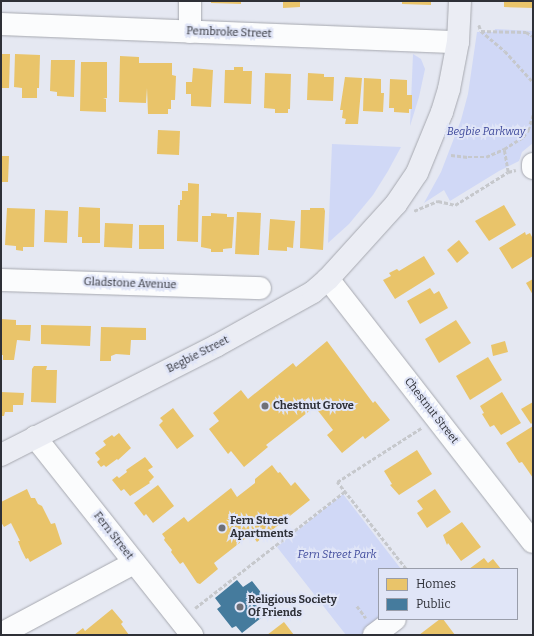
<!DOCTYPE html>
<style>
body{margin:0}
#map{position:relative;width:534px;height:636px;overflow:hidden;background:#e5e8f2;font-family:Bitter,serif}
div>[style]{position:absolute}
[style*='--x']{left:calc(var(--x)*1px);top:calc(var(--y)*1px);width:calc(var(--w)*1px);rotate:calc(var(--a)*1deg)}
.green>*{inset:0;background:#d0d8f6}
.homes>*{inset:0;background:#e9c46a}
.public>*{inset:0;background:#457b9d}
.path>*{height:2.5px;margin-top:-1.25px;transform-origin:0;background:repeating-linear-gradient(90deg,#c6c8cc 0 4px,transparent 0 6px)}
.roads{filter:drop-shadow(0 0 1px #a6a8af) drop-shadow(0 0 1px #a6a8af)}
.minor>*{height:22px;margin:-11px;padding:0 11px;transform-origin:11px;border-radius:11px;background:#fbfcfd}
.major>*{height:22px;margin:-11px;padding:0 11px;transform-origin:11px;border-radius:11px;background:#ebedf4}
.dots>*{width:11px;height:11px;translate:-50% -50%;box-sizing:border-box;border:2px solid #e0e5f7;border-radius:50%}
span{translate:-50% -50%;white-space:nowrap;text-align:center;line-height:1.15;-webkit-text-stroke:4px #e0e5f7;paint-order:stroke}
.street-label{font-size:11px;color:#2e3037}
.park-label{font-size:11px;color:#3e499b;font-style:italic}
.poi-label{font-size:11px;color:#2e3037;font-weight:700}
.left{translate:0 -50%;text-align:left}
.frame{position:absolute;inset:0;border:2px solid #2e3037;pointer-events:none}
.legend{position:absolute;left:378px;top:568px;width:140px;height:52px;box-sizing:border-box;background:#e0e5f7;border:1px solid #999daa;margin:0;padding:5px 7px;list-style:none;font-size:12px;color:#2e3037}
.legend li{display:flex;align-items:center;gap:8px;height:20px}
.legend b{width:20px;border:1px solid #999daa}
</style>
<div id="map">
<div class="green">
<i style="clip-path:polygon(495px 29px,533px 31px,533px 143px,522px 152px,519px 161px,499px 171px,450px 201px,444px 190px,424px 203px,441px 172px,461px 120px,468px 94px,477px 32px,494px 32px)"></i>
<i style="clip-path:polygon(413px 54px,421px 59px,425px 69px,419px 97px,410px 126px)"></i>
<i style="clip-path:polygon(332px 144px,401px 147px,388px 171px,373px 195px,349px 224px,328px 243px)"></i>
<i style="clip-path:polygon(343px 494px,401px 569px,379px 569px,379px 619px,365px 635px,346px 635px,277px 547px)"></i>
</div>
<div class="homes">
<i style="clip-path:polygon(211px 1px,241px 1px,241px 4px,211px 3px)"></i>
<i style="clip-path:polygon(283px 1px,300px 1px,300px 7px,283px 8px)"></i>
<i style="clip-path:polygon(402px 1px,431px 1px,431px 5px,402px 4px)"></i>
<i style="clip-path:polygon(504px 1px,533px 1px,533px 8px,504px 7px)"></i>
<i style="clip-path:polygon(1px 54px,10px 54px,9px 88px,1px 88px)"></i>
<i style="clip-path:polygon(15px 54px,40px 55px,39px 88px,37px 88px,37px 98px,22px 98px,22px 88px,14px 87px)"></i>
<i style="clip-path:polygon(120px 56px,139px 57px,139px 63px,172px 63px,172px 75px,176px 76px,175px 100px,171px 100px,171px 109px,168px 109px,168px 114px,148px 114px,147px 88px,146px 103px,119px 102px)"></i>
<i style="clip-path:polygon(51px 60px,75px 60px,74px 97px,57px 96px,57px 92px,50px 91px)"></i>
<i style="clip-path:polygon(81px 62px,107px 62px,107px 98px,103px 98px,106px 99px,106px 112px,80px 111px)"></i>
<i style="clip-path:polygon(234px 67px,243px 67px,243px 71px,252px 71px,251px 104px,224px 103px,225px 70px,234px 70px)"></i>
<i style="clip-path:polygon(193px 68px,213px 70px,211px 107px,191px 106px,191px 94px,186px 94px,186px 82px,192px 82px)"></i>
<i style="clip-path:polygon(265px 73px,291px 74px,290px 109px,288px 109px,288px 113px,275px 113px,275px 109px,264px 108px)"></i>
<i style="clip-path:polygon(308px 73px,324px 74px,324px 77px,334px 77px,333px 101px,307px 100px)"></i>
<i style="clip-path:polygon(345px 77px,362px 78px,358px 124px,345px 124px,346px 119px,342px 118px,343px 110px,340px 110px)"></i>
<i style="clip-path:polygon(364px 78px,381px 79px,381px 93px,384px 93px,383px 112px,363px 111px)"></i>
<i style="clip-path:polygon(390px 79px,407px 80px,407px 95px,412px 95px,412px 109px,409px 109px,409px 113px,394px 112px,394px 108px,389px 108px)"></i>
<i style="clip-path:polygon(158px 130px,180px 131px,179px 155px,157px 154px)"></i>
<i style="clip-path:polygon(1px 156px,9px 156px,8px 182px,1px 182px)"></i>
<i style="clip-path:polygon(188px 183px,199px 184px,198px 242px,177px 241px,178px 205px,180px 205px,180px 200px,182px 200px,182px 191px,188px 191px)"></i>
<i style="clip-path:polygon(504px 205px,516px 225px,489px 241px,475px 221px)"></i>
<i style="clip-path:polygon(79px 207px,100px 208px,100px 243px,82px 243px,82px 237px,78px 237px)"></i>
<i style="clip-path:polygon(7px 208px,35px 209px,34px 247px,23px 247px,23px 251px,16px 250px,16px 246px,5px 245px)"></i>
<i style="clip-path:polygon(310px 208px,324px 208px,325px 211px,323px 250px,300px 248px,301px 210px,310px 210px)"></i>
<i style="clip-path:polygon(45px 210px,68px 211px,67px 243px,44px 242px)"></i>
<i style="clip-path:polygon(237px 212px,261px 213px,259px 255px,235px 254px)"></i>
<i style="clip-path:polygon(211px 213px,227px 214px,227px 217px,234px 217px,232px 248px,223px 249px,223px 252px,211px 252px,211px 249px,201px 247px,202px 216px,211px 216px)"></i>
<i style="clip-path:polygon(270px 219px,295px 221px,293px 248px,287px 247px,287px 251px,268px 250px)"></i>
<i style="clip-path:polygon(105px 223px,133px 224px,132px 248px,104px 247px)"></i>
<i style="clip-path:polygon(139px 225px,164px 225px,164px 249px,139px 249px)"></i>
<i style="clip-path:polygon(525px 232px,526px 235px,530px 233px,533px 239px,533px 256px,512px 269px,499px 248px)"></i>
<i style="clip-path:polygon(459px 240px,469px 253px,457px 263px,447px 250px)"></i>
<i style="clip-path:polygon(424px 256px,435px 274px,395px 299px,383px 280px,391px 276px,389px 273px,397px 269px,399px 271px)"></i>
<i style="clip-path:polygon(533px 279px,533px 295px,526px 283px)"></i>
<i style="clip-path:polygon(430px 288px,434px 294px,439px 291px,448px 308px,420px 324px,407px 301px)"></i>
<i style="clip-path:polygon(1px 319px,16px 320px,16px 325px,31px 325px,30px 341px,17px 340px,14px 360px,3px 360px,3px 355px,1px 355px)"></i>
<i style="clip-path:polygon(456px 320px,471px 343px,439px 363px,425px 339px)"></i>
<i style="clip-path:polygon(41px 325px,91px 326px,90px 346px,41px 344px)"></i>
<i style="clip-path:polygon(101px 327px,146px 328px,146px 340px,131px 340px,130px 355px,116px 354px,111px 356px,111px 361px,100px 361px)"></i>
<i style="clip-path:polygon(327px 341px,373px 403px,375px 401px,390px 420px,365px 439px,363px 436px,342px 453px,327px 435px,333px 430px,308px 398px,305px 400px,312px 409px,266px 445px,268px 447px,244px 467px,231px 451px,228px 454px,209px 429px,219px 421px,213px 413px,241px 390px,248px 399px,293px 363px,296px 367px)"></i>
<i style="clip-path:polygon(505px 341px,508px 352px,493px 356px,491px 345px)"></i>
<i style="clip-path:polygon(488px 357px,502px 380px,470px 400px,456px 376px)"></i>
<i style="clip-path:polygon(34px 366px,47px 366px,46px 370px,57px 370px,56px 403px,31px 402px,32px 369px)"></i>
<i style="clip-path:polygon(1px 392px,24px 393px,23px 405px,13px 405px,13px 412px,5px 412px,4px 416px,1px 416px)"></i>
<i style="clip-path:polygon(502px 392px,521px 423px,501px 435px,494px 425px,490px 427px,482px 414px,484px 413px,480px 406px)"></i>
<i style="clip-path:polygon(533px 402px,533px 422px,531px 424px,521px 409px)"></i>
<i style="clip-path:polygon(173px 408px,194px 436px,177px 449px,159px 425px,163px 421px,160px 418px)"></i>
<i style="clip-path:polygon(533px 426px,533px 478px,522px 462px,519px 463px,506px 443px)"></i>
<i style="clip-path:polygon(119px 433px,131px 448px,118px 460px,117px 459px,106px 467px,104px 465px,101px 467px,97px 462px,100px 459px,95px 453px,106px 445px,103px 441px,112px 435px,114px 437px)"></i>
<i style="clip-path:polygon(417px 450px,432px 474px,399px 495px,390px 485px,392px 484px,384px 471px)"></i>
<i style="clip-path:polygon(145px 457px,153px 467px,148px 470px,154px 477px,149px 482px,150px 483px,130px 496px,124px 489px,121px 491px,112px 480px,117px 476px,119px 478px,127px 472px,126px 470px)"></i>
<i style="clip-path:polygon(272px 465px,278px 473px,280px 472px,291px 486px,295px 482px,310px 500px,257px 542px,251px 534px,214px 563px,218px 569px,200px 584px,197px 583px,183px 562px,180px 564px,171px 552px,172px 550px,164px 540px,165px 538px,162px 534px,184px 517px,188px 522px,231px 488px,237px 497px,255px 483px,255px 479px)"></i>
<i style="clip-path:polygon(158px 485px,174px 506px,153px 523px,146px 514px,144px 516px,134px 503px)"></i>
<i style="clip-path:polygon(27px 489px,31px 498px,35px 498px,38px 504px,42px 506px,51px 524px,55px 523px,62px 544px,30px 562px,28px 558px,26px 559px,21px 549px,18px 541px,20px 541px,11px 523px,4px 527px,1px 522px,1px 502px)"></i>
<i style="clip-path:polygon(435px 489px,451px 512px,427px 528px,417px 513px,423px 509px,417px 501px)"></i>
<i style="clip-path:polygon(462px 522px,481px 547px,461px 561px,448px 543px,447px 545px,443px 535px)"></i>
<i style="clip-path:polygon(484px 558px,488px 563px,493px 559px,501px 569px,469px 569px)"></i>
<i style="clip-path:polygon(112px 609px,123px 622px,121px 624px,129px 635px,74px 635px,83px 628px,85px 631px)"></i>
<i style="clip-path:polygon(440px 619px,443px 619px,455px 635px,419px 635px)"></i>
<i style="clip-path:polygon(284px 622px,294px 635px,267px 635px)"></i>
</div>
<div class="public">
<i style="clip-path:polygon(237px 580px,243px 587px,252px 581px,267px 600px,259px 607px,265px 615px,242px 633px,236px 626px,232px 628px,217px 609px,221px 606px,215px 598px)"></i>
</div>
<div class="path">
<i style="--x:479;--y:25;--w:6;--a:72"></i>
<i style="--x:481;--y:31;--w:45;--a:1.3"></i>
<i style="--x:526;--y:32;--w:8;--a:30"></i>
<i style="--x:481;--y:31;--w:31;--a:40"></i>
<i style="--x:505;--y:51;--w:42;--a:47.9"></i>
<i style="--x:451;--y:155;--w:17;--a:7"></i>
<i style="--x:468;--y:157;--w:18;--a:0"></i>
<i style="--x:486;--y:157;--w:20;--a:-24"></i>
<i style="--x:508;--y:172;--w:23;--a:-100"></i>
<i style="--x:504;--y:149;--w:22;--a:-32"></i>
<i style="--x:523;--y:137;--w:9;--a:-54"></i>
<i style="--x:528;--y:130;--w:16;--a:-72"></i>
<i style="--x:414;--y:211;--w:26;--a:-23"></i>
<i style="--x:438;--y:201;--w:17;--a:13"></i>
<i style="--x:455;--y:205;--w:62;--a:-31.9"></i>
<i style="--x:508;--y:172;--w:8;--a:-14"></i>
<i style="--x:406;--y:569;--w:111;--a:-128.4"></i>
<i style="--x:337;--y:482;--w:100;--a:-32.7"></i>
<i style="--x:357;--y:606;--w:15;--a:53"></i>
<i style="--x:195;--y:608;--w:189;--a:-37.9"></i>
</div>
<div class="roads">
<div class="minor">
<i style="--x:1;--y:24;--w:457;--a:2.3"></i>
<i style="--x:190;--y:32;--w:31;--a:-90"></i>
<i style="--x:533;--y:164;--w:4;--a:90"></i>
<i style="--x:328;--y:279;--w:333;--a:52.1"></i>
<i style="--x:1;--y:280;--w:259;--a:1.8"></i>
<i style="--x:35;--y:437;--w:253;--a:51.6"></i>
<i style="--x:1;--y:634;--w:151;--a:-28.1"></i>
<i style="--x:374;--y:635;--w:26;--a:-37"></i>
</div>
<div class="major">
<i style="--x:1;--y:455;--w:241;--a:-26.9"></i>
<i style="--x:216;--y:346;--w:111;--a:-29.1"></i>
<i style="--x:313;--y:292;--w:20;--a:-41"></i>
<i style="--x:328;--y:279;--w:101;--a:-47.8"></i>
<i style="--x:396;--y:204;--w:37;--a:-56"></i>
<i style="--x:417;--y:173;--w:66;--a:-67.7"></i>
<i style="--x:442;--y:112;--w:24;--a:-73"></i>
<i style="--x:449;--y:89;--w:48;--a:-79.2"></i>
<i style="--x:458;--y:42;--w:41;--a:-87.2"></i>
</div>
</div>
<div class="dots">
<i style="left:265px;top:406px;background:#6e7078"></i>
<i style="left:222px;top:528px;background:#6e7078"></i>
<i style="left:240px;top:607px;background:#6e7078"></i>
</div>
<div class="street-label">
<span style="left:229px;top:33px;rotate:2deg">Pembroke Street</span>
<span style="left:130px;top:284px;rotate:2deg">Gladstone Avenue</span>
<span style="left:198px;top:355px;rotate:-27deg">Begbie Street</span>
<span style="left:431px;top:411px;rotate:52deg">Chestnut Street</span>
<span style="left:113px;top:536px;rotate:52deg">Fern Street</span>
</div>
<div class="park-label">
<span style="left:486px;top:132px">Begbie Parkway</span>
<span style="left:337px;top:555px">Fern Street Park</span>
</div>
<div class="poi-label">
<span class="left" style="left:273px;top:406px">Chestnut Grove</span>
<span class="left" style="left:230px;top:528px">Fern Street<br>Apartments</span>
<span class="left" style="left:248px;top:607px">Religious Society<br>Of Friends</span>
</div>
<div class="frame"></div>
<ul class="legend">
<li><b style="height:11px;background:#e9c46a"></b>Homes</li>
<li><b style="height:11px;background:#457b9d"></b>Public</li>
</ul>
</div>
